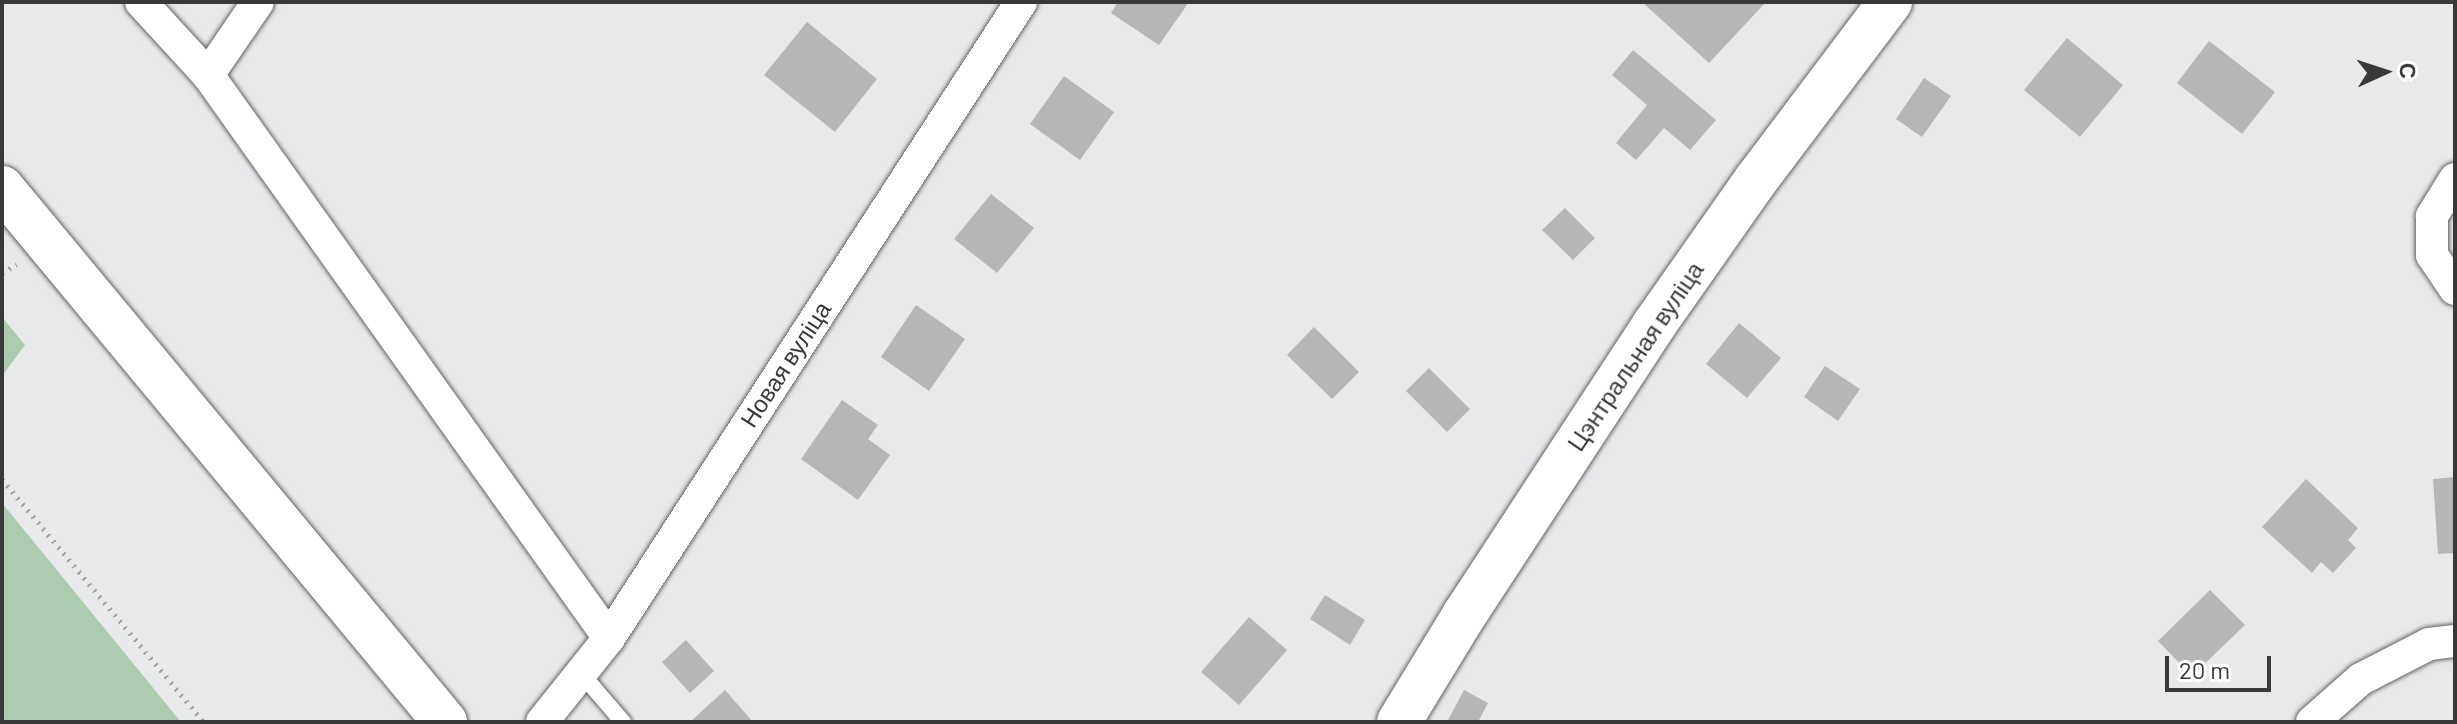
<!DOCTYPE html>
<meta charset="utf-8">
<style>
body{margin:0}
#map{position:relative;width:2457px;height:724px;overflow:hidden;background:#e8e9eb;font-family:Barlow,sans-serif}
div>[style]{position:absolute}
[style*='--x']{left:calc(var(--x)*1px);top:calc(var(--y)*1px);width:calc(var(--w)*1px);rotate:calc(var(--a)*1deg)}
.green>*{inset:0;background:#adccaf}
.building>*{inset:0;background:#b8b6b5}
.path>*{height:5px;margin-top:-2.5px;transform-origin:0;background:repeating-linear-gradient(90deg,#a3a4a5 0 2px,transparent 0 8px)}
.roads{filter:drop-shadow(0 0 2px #626364) drop-shadow(0 0 2px #626364)}
.lane>*{height:16px;margin:-8px;padding:0 8px;transform-origin:8px;border-radius:8px;background:#fff}
.street>*{height:32px;margin:-16px;padding:0 16px;transform-origin:16px;border-radius:16px;background:#fff}
.secondary>*{height:44px;margin:-22px;padding:0 22px;transform-origin:22px;border-radius:22px;background:#fff}
span{translate:-50% -50%;white-space:nowrap;text-align:center;line-height:1.15;-webkit-text-stroke:6px #fff;paint-order:stroke}
.street-label{font-size:24px;color:#383939}
.frame{position:absolute;inset:0;border:4px solid #383939;pointer-events:none}
.north{position:absolute;left:2345px;top:32px;width:80px;height:80px;-webkit-text-stroke:6px #fff;paint-order:stroke;rotate:87deg;font-size:22px;font-weight:700;line-height:32px;text-align:center;color:#383939}
.north::after{content:'';display:block;margin:auto;width:28px;height:36px;background:#383939;clip-path:polygon(50% 0,100% 100%,50% 72%,0 100%)}
.scale{position:absolute;left:2165px;top:656px;width:106px;height:36px;box-sizing:border-box;border:4px solid #383939;border-top:0;padding-left:10px;font-size:24px;line-height:28px;white-space:nowrap;color:#383939;-webkit-text-stroke:6px #fff;paint-order:stroke}
</style>
<div id="map">
<div class="green">
<i style="clip-path:polygon(2px 317px,25px 345px,2px 376px)"></i>
<i style="clip-path:polygon(2px 503px,181px 722px,2px 722px)"></i>
</div>
<div class="building">
<i style="clip-path:polygon(1118px 2px,1189px 2px,1159px 45px,1111px 13px)"></i>
<i style="clip-path:polygon(1642px 2px,1766px 2px,1709px 63px)"></i>
<i style="clip-path:polygon(807px 22px,877px 79px,835px 132px,764px 75px)"></i>
<i style="clip-path:polygon(2067px 38px,2123px 85px,2080px 137px,2024px 90px)"></i>
<i style="clip-path:polygon(2209px 41px,2275px 92px,2242px 134px,2177px 83px)"></i>
<i style="clip-path:polygon(1633px 50px,1716px 120px,1690px 150px,1664px 128px,1636px 160px,1616px 143px,1647px 105px,1612px 75px)"></i>
<i style="clip-path:polygon(1064px 76px,1114px 112px,1080px 160px,1030px 124px)"></i>
<i style="clip-path:polygon(1924px 78px,1951px 96px,1922px 137px,1896px 119px)"></i>
<i style="clip-path:polygon(991px 194px,1034px 228px,997px 273px,954px 239px)"></i>
<i style="clip-path:polygon(1565px 208px,1595px 238px,1573px 260px,1542px 230px)"></i>
<i style="clip-path:polygon(916px 305px,965px 339px,929px 391px,881px 357px)"></i>
<i style="clip-path:polygon(1739px 323px,1781px 358px,1747px 398px,1706px 364px)"></i>
<i style="clip-path:polygon(1314px 327px,1359px 372px,1332px 399px,1287px 355px)"></i>
<i style="clip-path:polygon(1825px 366px,1860px 389px,1838px 421px,1804px 397px)"></i>
<i style="clip-path:polygon(1429px 368px,1470px 409px,1447px 432px,1406px 391px)"></i>
<i style="clip-path:polygon(842px 400px,878px 425px,868px 439px,890px 455px,858px 500px,801px 459px)"></i>
<i style="clip-path:polygon(2455px 477px,2455px 553px,2438px 554px,2433px 479px)"></i>
<i style="clip-path:polygon(2306px 479px,2358px 528px,2348px 540px,2356px 548px,2333px 573px,2321px 562px,2312px 573px,2262px 527px)"></i>
<i style="clip-path:polygon(2210px 590px,2245px 625px,2192px 676px,2158px 641px)"></i>
<i style="clip-path:polygon(1325px 595px,1365px 620px,1350px 645px,1310px 619px)"></i>
<i style="clip-path:polygon(1249px 617px,1287px 650px,1239px 705px,1201px 672px)"></i>
<i style="clip-path:polygon(686px 640px,714px 671px,690px 693px,662px 662px)"></i>
<i style="clip-path:polygon(725px 690px,753px 722px,690px 722px)"></i>
<i style="clip-path:polygon(1464px 690px,1488px 703px,1478px 722px,1447px 722px)"></i>
</div>
<div class="path">
<i style="--x:2;--y:273;--w:17;--a:-31"></i>
<i style="--x:2;--y:479;--w:316;--a:50.3"></i>
</div>
<div class="roads">
<div class="lane">
<i style="--x:581;--y:673;--w:65;--a:49.4"></i>
</div>
<div class="street">
<i style="--x:141;--y:2;--w:99;--a:47.5"></i>
<i style="--x:208;--y:75;--w:691;--a:54.54"></i>
<i style="--x:208;--y:75;--w:88;--a:-55.6"></i>
<i style="--x:2455;--y:179;--w:44;--a:121.9"></i>
<i style="--x:2432;--y:216;--w:39;--a:90"></i>
<i style="--x:2432;--y:255;--w:41;--a:55.9"></i>
<i style="--x:542;--y:722;--w:107;--a:-51.4"></i>
<i style="--x:609;--y:638;--w:758;--a:-57.06"></i>
<i style="--x:2312;--y:722;--w:65;--a:-41.3"></i>
<i style="--x:2361;--y:679;--w:76;--a:-27.2"></i>
<i style="--x:2429;--y:644;--w:26;--a:-7"></i>
</div>
<div class="secondary">
<i style="--x:2;--y:188;--w:694;--a:50.32"></i>
<i style="--x:1399;--y:722;--w:127;--a:-58.6"></i>
<i style="--x:1465;--y:614;--w:345;--a:-56.8"></i>
<i style="--x:1654;--y:325;--w:177;--a:-54.9"></i>
<i style="--x:1756;--y:180;--w:223;--a:-53"></i>
</div>
</div>
<div class="street-label">
<span style="left:1635px;top:356px;rotate:-56deg">Цэнтральная вуліца</span>
<span style="left:785px;top:364px;rotate:-57deg">Новая вуліца</span>
</div>
<div class="frame"></div>
<div class="north">С</div>
<div class="scale">20 m</div>
</div>
